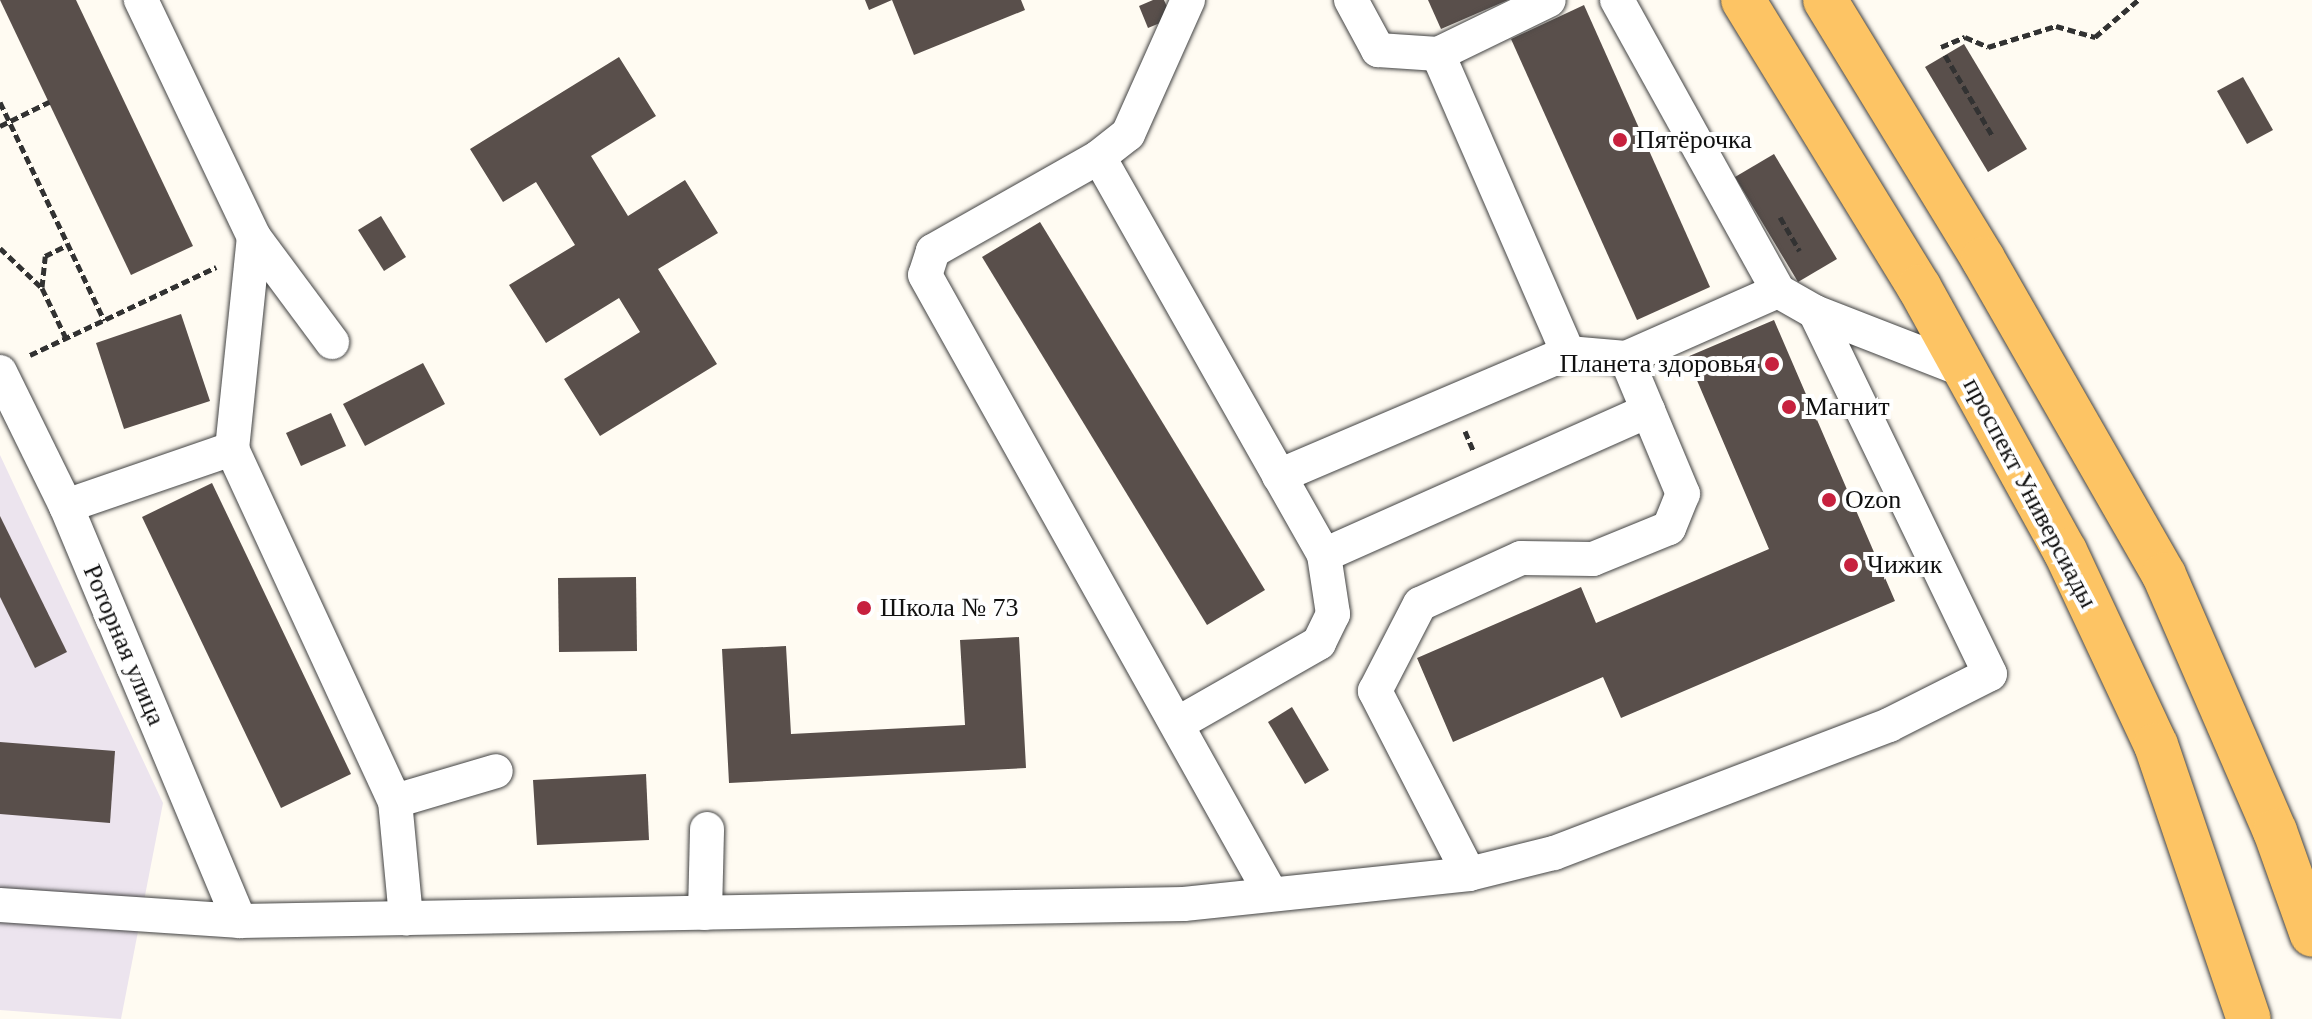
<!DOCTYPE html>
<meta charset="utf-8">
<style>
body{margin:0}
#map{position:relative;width:2312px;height:1019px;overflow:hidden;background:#fffbf2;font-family:"Times New Roman",serif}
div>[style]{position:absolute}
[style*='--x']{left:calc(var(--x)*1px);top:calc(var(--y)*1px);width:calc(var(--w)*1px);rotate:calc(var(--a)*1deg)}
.industrial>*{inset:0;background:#ece4ee}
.building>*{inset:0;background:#594f4b}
.path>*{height:5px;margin-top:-2.5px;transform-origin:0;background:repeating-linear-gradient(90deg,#323232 0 8px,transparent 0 12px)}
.roads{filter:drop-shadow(0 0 2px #434343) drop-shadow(0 0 2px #434343)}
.minor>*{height:34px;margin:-17px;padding:0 17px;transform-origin:17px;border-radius:17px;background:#fff}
.major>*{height:44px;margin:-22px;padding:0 22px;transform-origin:22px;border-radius:22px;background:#fdc464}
.dots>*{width:22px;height:22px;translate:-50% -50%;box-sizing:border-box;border:4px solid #fff;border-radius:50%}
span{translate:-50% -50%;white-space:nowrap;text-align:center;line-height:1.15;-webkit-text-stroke:8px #fff;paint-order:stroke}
.poi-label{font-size:26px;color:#101010}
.left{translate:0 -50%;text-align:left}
.right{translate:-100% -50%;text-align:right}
.street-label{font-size:26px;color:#101010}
</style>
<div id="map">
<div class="industrial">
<i style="clip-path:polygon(0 455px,163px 803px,121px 1019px,0 1010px)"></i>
</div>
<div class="building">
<i style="clip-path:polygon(0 0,76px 0,193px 246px,131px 275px)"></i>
<i style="clip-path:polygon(865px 0,1021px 0,1025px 10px,914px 55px,892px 0,869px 10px)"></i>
<i style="clip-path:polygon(1153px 0,1164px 0,1172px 18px,1148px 28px,1139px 6px)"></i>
<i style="clip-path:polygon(1428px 0,1508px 0,1441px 29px)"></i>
<i style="clip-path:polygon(1584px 5px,1710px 287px,1637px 320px,1511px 39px)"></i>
<i style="clip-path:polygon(1964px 44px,2027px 149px,1988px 172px,1925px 67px)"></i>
<i style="clip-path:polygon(619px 57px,656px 116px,591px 156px,628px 216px,685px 180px,718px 233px,658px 269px,717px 364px,600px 436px,564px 379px,640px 332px,619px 298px,546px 343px,509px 285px,575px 245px,536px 182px,503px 202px,470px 149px)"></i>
<i style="clip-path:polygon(2243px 77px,2273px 130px,2247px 144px,2217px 91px)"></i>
<i style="clip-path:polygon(1774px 154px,1837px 259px,1798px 282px,1735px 177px)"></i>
<i style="clip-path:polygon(381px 216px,406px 257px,384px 271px,358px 230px)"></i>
<i style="clip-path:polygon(1040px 222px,1265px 590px,1207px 625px,982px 257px)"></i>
<i style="clip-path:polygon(181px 314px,210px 401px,124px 429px,96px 343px)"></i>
<i style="clip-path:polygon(1774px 320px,1895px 601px,1621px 718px,1603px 677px,1453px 742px,1417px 658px,1581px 587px,1596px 623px,1769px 549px,1687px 357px)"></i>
<i style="clip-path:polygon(423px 363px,445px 404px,365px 446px,343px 404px)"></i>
<i style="clip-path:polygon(331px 413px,346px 446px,301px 466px,286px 433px)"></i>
<i style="clip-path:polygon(212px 483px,351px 774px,281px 808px,142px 517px)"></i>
<i style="clip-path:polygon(0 516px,67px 652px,35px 668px,0 597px)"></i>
<i style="clip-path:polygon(636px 577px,637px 651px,559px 652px,558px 578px)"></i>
<i style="clip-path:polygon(1019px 637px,1026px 768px,729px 783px,722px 649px,786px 646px,791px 734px,965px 725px,960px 640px)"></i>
<i style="clip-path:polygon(1292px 707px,1329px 770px,1305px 784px,1268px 722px)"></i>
<i style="clip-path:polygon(0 742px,115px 751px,110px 823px,0 814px)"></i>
<i style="clip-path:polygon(646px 774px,649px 840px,537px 845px,533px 780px)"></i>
</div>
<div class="path">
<i style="--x:1941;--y:47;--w:26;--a:-23"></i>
<i style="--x:1965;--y:37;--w:25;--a:23"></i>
<i style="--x:1988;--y:47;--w:71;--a:-17.2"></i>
<i style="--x:2056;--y:26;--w:41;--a:15.8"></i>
<i style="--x:2095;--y:37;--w:57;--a:-40.7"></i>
<i style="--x:1945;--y:55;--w:93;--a:59.6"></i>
<i style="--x:0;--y:102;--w:242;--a:64.5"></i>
<i style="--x:0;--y:126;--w:55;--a:-26.1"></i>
<i style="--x:1780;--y:217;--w:39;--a:60"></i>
<i style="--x:0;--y:248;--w:58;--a:43.6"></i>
<i style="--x:42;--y:288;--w:55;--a:64.4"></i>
<i style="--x:42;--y:287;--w:31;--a:-84"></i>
<i style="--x:45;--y:256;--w:25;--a:-26"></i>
<i style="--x:30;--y:355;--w:206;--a:-25.3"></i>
<i style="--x:1465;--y:431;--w:23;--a:67"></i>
</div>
<div class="roads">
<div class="minor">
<i style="--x:1188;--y:0;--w:147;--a:114.1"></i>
<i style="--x:1128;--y:134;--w:37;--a:142"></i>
<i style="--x:1099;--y:157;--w:191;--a:150.5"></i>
<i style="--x:933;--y:251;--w:25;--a:108"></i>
<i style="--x:925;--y:275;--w:707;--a:60.79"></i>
<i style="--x:1351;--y:0;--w:57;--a:61.6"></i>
<i style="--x:1378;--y:50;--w:60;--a:3.8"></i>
<i style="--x:1438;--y:54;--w:123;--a:-25.9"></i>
<i style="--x:1617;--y:0;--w:333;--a:61"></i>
<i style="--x:1778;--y:291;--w:43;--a:29.6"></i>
<i style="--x:1815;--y:312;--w:160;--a:21.3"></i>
<i style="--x:1438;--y:54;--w:326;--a:66.5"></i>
<i style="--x:1568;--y:353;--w:58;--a:4.9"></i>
<i style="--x:1626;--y:358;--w:166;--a:-23.8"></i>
<i style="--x:1099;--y:157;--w:457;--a:60.5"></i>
<i style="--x:1324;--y:555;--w:60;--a:81.3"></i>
<i style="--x:1333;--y:614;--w:32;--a:116"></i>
<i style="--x:1319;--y:643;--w:161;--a:150.3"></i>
<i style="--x:254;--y:237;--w:131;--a:53.4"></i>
<i style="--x:0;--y:372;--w:149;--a:63.8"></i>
<i style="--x:66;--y:506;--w:450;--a:67.3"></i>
<i style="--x:232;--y:449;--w:388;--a:65.2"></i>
<i style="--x:395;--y:801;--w:118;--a:84.6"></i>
<i style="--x:1279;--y:476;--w:314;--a:-23.1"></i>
<i style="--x:66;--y:506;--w:176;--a:-19"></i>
<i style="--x:232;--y:449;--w:213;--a:-84.1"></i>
<i style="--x:254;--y:237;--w:263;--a:-115.5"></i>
<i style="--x:1324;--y:555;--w:355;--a:-24"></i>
<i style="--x:395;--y:801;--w:105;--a:-16.5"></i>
<i style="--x:1469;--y:874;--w:206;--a:-117.2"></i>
<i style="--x:1375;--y:691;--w:98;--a:-62.7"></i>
<i style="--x:1420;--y:604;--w:111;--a:-24.5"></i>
<i style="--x:1521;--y:558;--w:72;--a:0.8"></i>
<i style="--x:1593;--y:559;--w:82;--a:-22.2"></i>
<i style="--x:1669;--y:528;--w:37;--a:-68"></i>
<i style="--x:1683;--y:494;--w:147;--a:-112.7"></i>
<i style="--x:0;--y:905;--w:241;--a:3.8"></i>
<i style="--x:240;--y:921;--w:944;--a:-1.03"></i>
<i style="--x:1184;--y:904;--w:287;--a:-6"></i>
<i style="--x:1469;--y:874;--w:88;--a:-13.9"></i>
<i style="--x:1554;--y:853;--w:359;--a:-20.9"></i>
<i style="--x:1889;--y:725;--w:113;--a:-26.8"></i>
<i style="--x:1990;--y:674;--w:402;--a:-115.8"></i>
<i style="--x:705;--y:913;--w:84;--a:-88.6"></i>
</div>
<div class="major">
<i style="--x:1743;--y:0;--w:337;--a:58.5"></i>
<i style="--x:1919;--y:287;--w:302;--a:61.1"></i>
<i style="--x:2065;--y:551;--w:214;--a:64.9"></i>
<i style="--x:2156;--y:745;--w:289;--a:71.3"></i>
<i style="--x:1825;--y:0;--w:303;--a:58.6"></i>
<i style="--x:1983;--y:259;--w:364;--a:60.2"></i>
<i style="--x:2164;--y:575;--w:279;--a:66.6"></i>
<i style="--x:2275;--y:831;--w:110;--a:70.4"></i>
</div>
</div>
<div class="dots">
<i style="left:1620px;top:140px;background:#c7213e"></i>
<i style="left:1772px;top:364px;background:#c7213e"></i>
<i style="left:1789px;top:407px;background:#c7213e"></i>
<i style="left:1829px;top:500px;background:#c7213e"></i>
<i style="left:1851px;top:565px;background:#c7213e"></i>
<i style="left:864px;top:608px;background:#c7213e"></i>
</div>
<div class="poi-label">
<span class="left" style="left:1636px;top:140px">Пятёрочка</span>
<span class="right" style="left:1756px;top:364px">Планета здоровья</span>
<span class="left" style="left:1805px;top:407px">Магнит</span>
<span class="left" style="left:1845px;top:500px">Ozon</span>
<span class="left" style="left:1867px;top:565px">Чижик</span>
<span class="left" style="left:880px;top:608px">Школа № 73</span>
</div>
<div class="street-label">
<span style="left:2030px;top:493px;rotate:62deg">проспект Универсиады</span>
<span style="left:124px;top:645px;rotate:67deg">Роторная улица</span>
</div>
</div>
